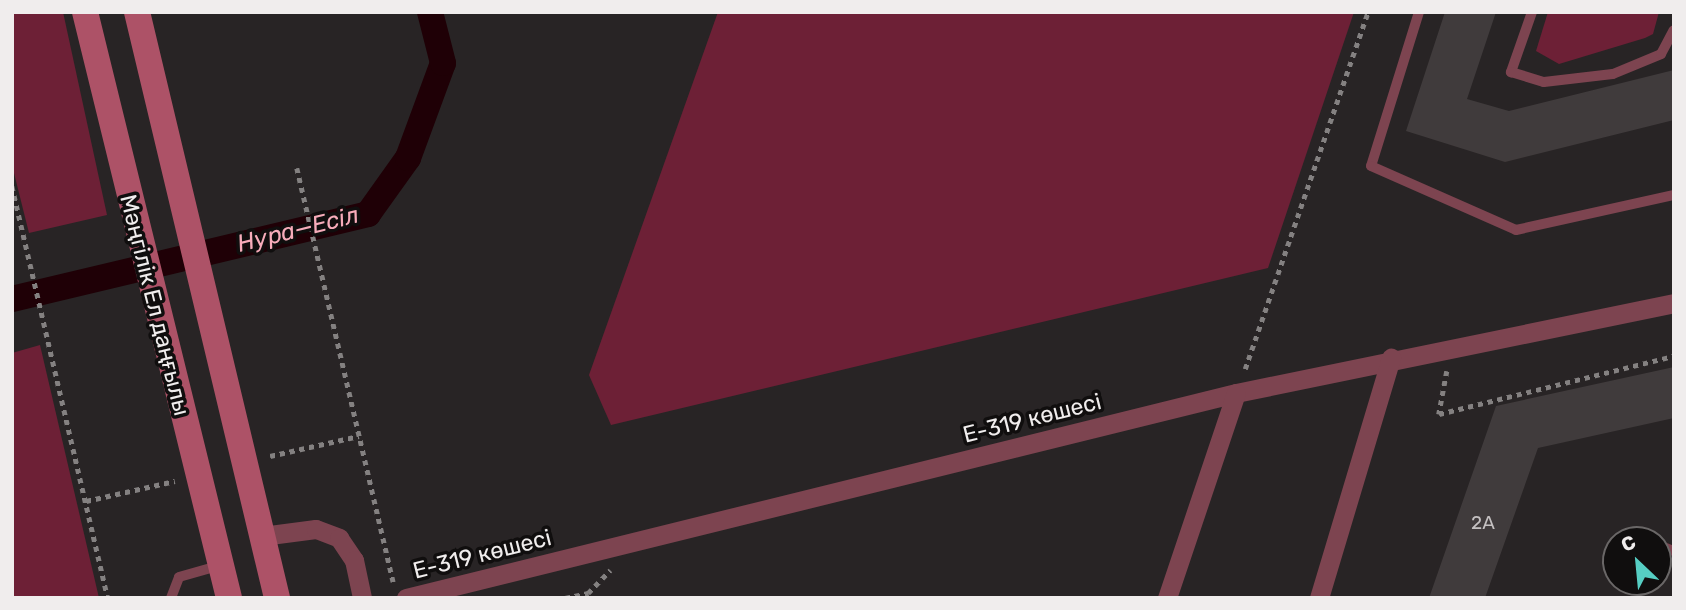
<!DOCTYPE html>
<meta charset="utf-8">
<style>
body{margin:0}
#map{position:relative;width:1686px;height:610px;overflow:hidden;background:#282425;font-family:Rubik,sans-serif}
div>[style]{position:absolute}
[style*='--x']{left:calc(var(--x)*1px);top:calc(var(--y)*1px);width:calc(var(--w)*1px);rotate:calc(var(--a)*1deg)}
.green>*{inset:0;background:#6d2036}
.canal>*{height:26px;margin:-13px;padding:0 13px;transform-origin:13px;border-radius:13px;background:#1f0006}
.building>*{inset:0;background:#403b3c}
.path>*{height:4.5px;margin-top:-2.25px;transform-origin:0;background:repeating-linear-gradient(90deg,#848181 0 5px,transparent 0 10px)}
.service>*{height:10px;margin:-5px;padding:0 5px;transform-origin:5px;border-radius:5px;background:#7d4450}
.minor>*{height:19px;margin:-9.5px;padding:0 9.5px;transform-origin:9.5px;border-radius:9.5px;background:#7d4450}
.secondary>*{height:26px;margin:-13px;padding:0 13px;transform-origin:13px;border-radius:13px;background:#ad5267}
span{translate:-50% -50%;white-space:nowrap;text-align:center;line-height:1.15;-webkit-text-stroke:7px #100e0e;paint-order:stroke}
.number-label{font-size:19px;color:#c4c0c1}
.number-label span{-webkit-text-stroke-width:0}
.street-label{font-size:23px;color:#f0eded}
.water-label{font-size:24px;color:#f7acba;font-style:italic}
.frame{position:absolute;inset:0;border:14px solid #f0eded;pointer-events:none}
.north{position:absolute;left:1602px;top:526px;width:70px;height:70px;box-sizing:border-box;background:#100e0e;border:2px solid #6a6767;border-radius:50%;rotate:334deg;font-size:19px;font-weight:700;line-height:28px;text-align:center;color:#f0eded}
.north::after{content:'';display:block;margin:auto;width:24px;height:32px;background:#56cec3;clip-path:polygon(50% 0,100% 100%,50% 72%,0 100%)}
</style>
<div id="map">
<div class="green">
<i style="clip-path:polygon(12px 12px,63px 12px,107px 215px,29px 233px,12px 165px)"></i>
<i style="clip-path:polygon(718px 12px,1354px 12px,1268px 268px,611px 425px,589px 375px)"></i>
<i style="clip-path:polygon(1548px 12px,1659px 12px,1653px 34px,1645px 38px,1559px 64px,1536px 51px)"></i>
<i style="clip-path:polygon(40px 345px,99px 598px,12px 598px,12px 353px)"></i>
</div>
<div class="canal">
<i style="--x:12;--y:299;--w:366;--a:-13.4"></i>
<i style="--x:368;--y:214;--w:69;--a:-54.5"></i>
<i style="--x:408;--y:158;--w:101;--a:-69.8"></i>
<i style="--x:443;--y:63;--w:53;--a:-104.3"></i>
</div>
<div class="building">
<i style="clip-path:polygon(1445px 12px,1496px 12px,1467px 99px,1509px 111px,1674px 70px,1674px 120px,1505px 162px,1406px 131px)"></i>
<i style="clip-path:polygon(1674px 367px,1674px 418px,1538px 448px,1485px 598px,1429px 598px,1496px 406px)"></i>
</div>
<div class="path">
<i style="--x:297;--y:168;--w:425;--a:76.9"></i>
<i style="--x:12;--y:186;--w:423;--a:76.9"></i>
<i style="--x:1245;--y:369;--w:378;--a:-71"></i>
<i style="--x:1447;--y:371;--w:44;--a:100.5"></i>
<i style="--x:1439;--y:414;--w:242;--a:-13.9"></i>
<i style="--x:270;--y:456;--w:91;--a:-12.7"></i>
<i style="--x:86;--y:501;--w:91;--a:-12.7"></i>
<i style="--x:565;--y:598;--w:24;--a:-12"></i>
<i style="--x:588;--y:593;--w:32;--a:-46"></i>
</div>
<div class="service">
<i style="--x:1419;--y:12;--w:161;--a:107.3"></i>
<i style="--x:1371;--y:166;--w:158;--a:23.8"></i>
<i style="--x:1516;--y:230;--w:162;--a:-12.5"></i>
<i style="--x:1532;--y:12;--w:64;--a:109.3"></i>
<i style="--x:1511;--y:72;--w:34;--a:17"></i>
<i style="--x:1544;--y:82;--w:69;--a:-6.6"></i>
<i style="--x:1613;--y:74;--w:52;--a:-22.6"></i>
<i style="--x:1661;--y:54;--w:27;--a:-62"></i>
<i style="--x:1630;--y:535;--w:15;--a:20"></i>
<i style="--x:1658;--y:545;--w:17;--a:21"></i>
<i style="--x:171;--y:598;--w:22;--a:-69"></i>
<i style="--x:179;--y:577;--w:44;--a:-15.9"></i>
</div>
<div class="minor">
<i style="--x:262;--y:536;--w:54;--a:-7.4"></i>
<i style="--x:316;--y:529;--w:25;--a:21"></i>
<i style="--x:339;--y:538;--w:27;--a:56"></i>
<i style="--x:354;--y:560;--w:39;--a:78"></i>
<i style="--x:406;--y:598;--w:855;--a:-13.87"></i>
<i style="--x:1236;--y:393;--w:447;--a:-11.6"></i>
<i style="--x:1167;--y:598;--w:216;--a:-71.4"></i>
<i style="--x:1319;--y:598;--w:251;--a:-73.3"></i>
</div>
<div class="secondary">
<i style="--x:85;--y:12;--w:603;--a:76.19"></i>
<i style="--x:137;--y:12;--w:602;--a:76.56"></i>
</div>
<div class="number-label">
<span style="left:1483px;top:523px">2А</span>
</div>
<div class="street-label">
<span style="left:155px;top:305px;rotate:76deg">Мәңгілік Ел даңғылы</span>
<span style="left:1032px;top:418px;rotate:-14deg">Е-319 көшесі</span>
<span style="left:482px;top:554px;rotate:-14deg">Е-319 көшесі</span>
</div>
<div class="water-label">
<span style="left:298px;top:230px;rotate:-14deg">Нура—Есіл</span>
</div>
<div class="frame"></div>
<div class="north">С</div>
</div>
